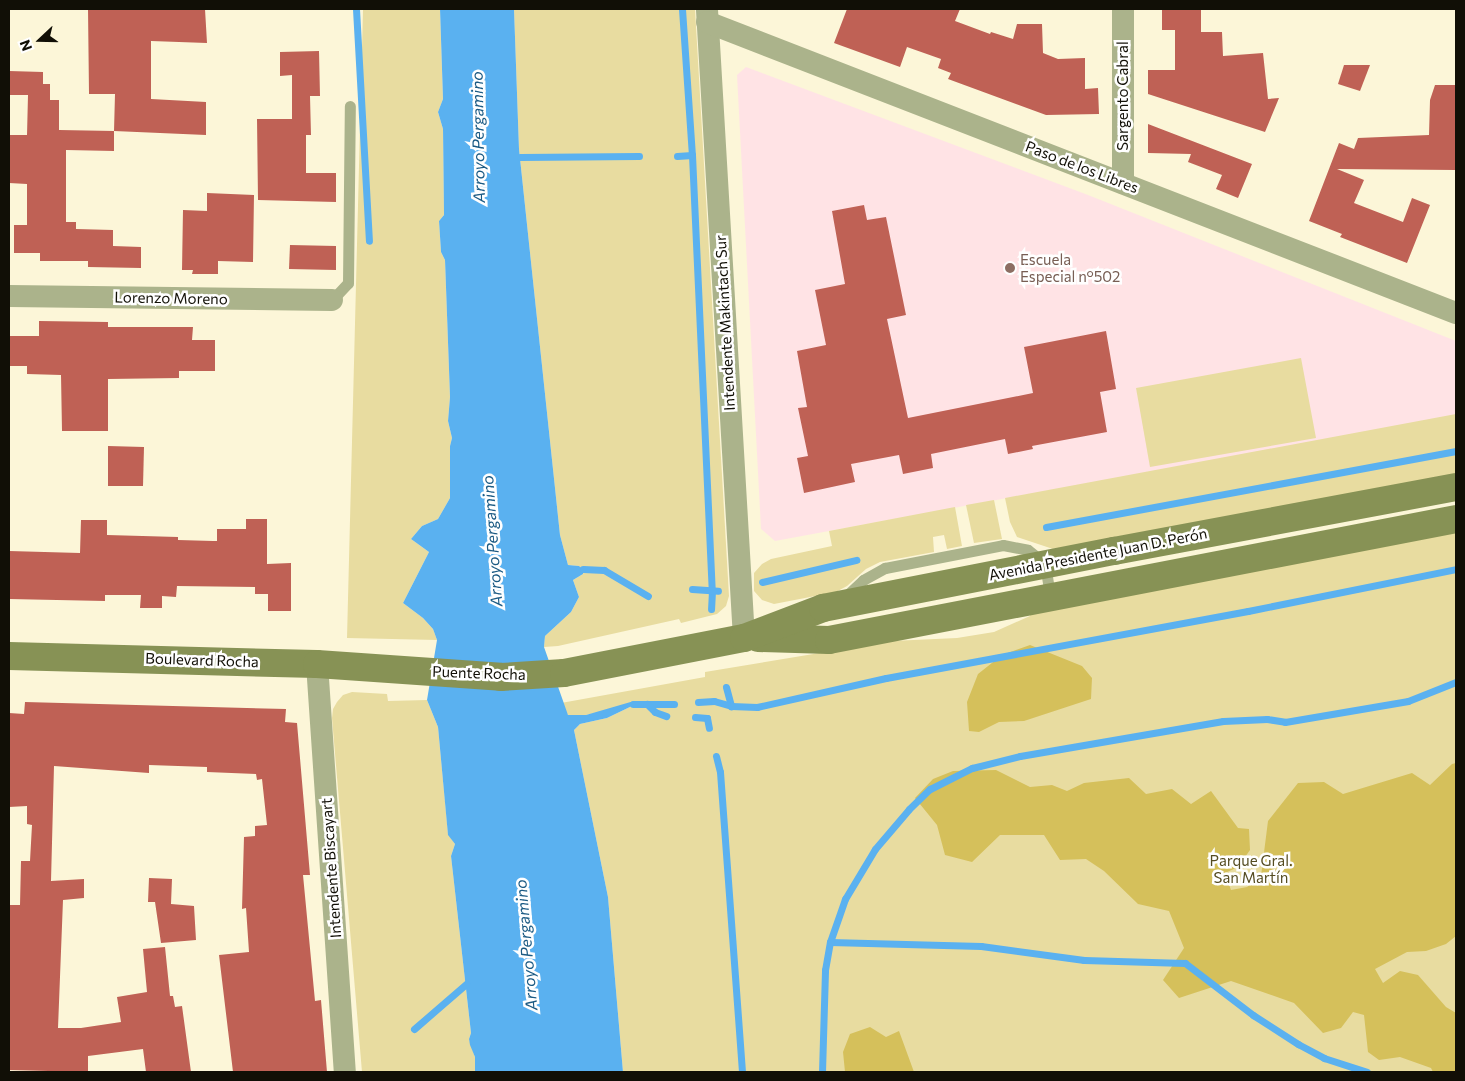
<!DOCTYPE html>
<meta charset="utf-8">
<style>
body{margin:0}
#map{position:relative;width:1465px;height:1081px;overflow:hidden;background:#fcf6d8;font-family:Commissioner,sans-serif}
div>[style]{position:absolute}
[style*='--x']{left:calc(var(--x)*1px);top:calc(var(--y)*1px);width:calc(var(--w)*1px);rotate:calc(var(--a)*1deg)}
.education>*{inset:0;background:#ffe3e5}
.green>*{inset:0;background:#e8dca0}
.forest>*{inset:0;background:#d5c05b}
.water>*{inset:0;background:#5ab1f0}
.stream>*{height:7px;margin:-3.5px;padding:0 3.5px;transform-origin:3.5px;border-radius:3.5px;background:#5ab1f0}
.building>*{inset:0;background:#bf6155}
.service>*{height:11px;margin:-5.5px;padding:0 5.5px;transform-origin:5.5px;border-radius:5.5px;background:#abb38b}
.minor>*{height:22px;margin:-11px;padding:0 11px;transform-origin:11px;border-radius:11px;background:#abb38b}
.secondary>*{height:28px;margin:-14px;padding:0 14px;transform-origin:14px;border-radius:14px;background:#879255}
.dots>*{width:14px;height:14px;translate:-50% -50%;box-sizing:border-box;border:2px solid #fff;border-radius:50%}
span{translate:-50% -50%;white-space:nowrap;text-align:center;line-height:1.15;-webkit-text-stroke:5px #fff;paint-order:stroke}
.street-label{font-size:15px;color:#110f06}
.education-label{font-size:15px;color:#785e54}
.left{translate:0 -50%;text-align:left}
.park-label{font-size:15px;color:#554c22}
.water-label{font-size:16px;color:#1c5b84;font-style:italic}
.frame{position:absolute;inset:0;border:10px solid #110f06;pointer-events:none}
.north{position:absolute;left:15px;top:15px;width:50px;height:50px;-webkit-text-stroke:4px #fff;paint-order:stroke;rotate:249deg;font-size:14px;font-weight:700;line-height:20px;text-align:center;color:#110f06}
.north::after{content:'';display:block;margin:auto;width:18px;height:22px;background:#110f06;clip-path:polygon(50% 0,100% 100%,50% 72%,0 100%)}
</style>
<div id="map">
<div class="education">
<i style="clip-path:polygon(746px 67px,1088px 195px,1456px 341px,1456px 415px,775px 541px,761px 529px,737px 75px)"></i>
</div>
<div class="green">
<i style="clip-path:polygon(363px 9px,440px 9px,443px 99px,438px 112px,443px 129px,444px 215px,439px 221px,441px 252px,445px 260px,450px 397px,448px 421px,452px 438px,450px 446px,450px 498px,438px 519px,422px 526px,411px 539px,429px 552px,403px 603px,423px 618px,433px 629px,437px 640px,347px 638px)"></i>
<i style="clip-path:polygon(514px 9px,695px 9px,729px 596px,726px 606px,717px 614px,681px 623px,679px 619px,558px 646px,544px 647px,545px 636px,571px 612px,579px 597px,573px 580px,583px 574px,583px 569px,579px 566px,568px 565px,560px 535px,519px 149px)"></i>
<i style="clip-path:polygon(1301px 358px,1316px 438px,1150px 467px,1136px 388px)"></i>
<i style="clip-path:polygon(1456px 414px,1456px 478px,1053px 549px,1017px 537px,1010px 522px,1005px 498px)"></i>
<i style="clip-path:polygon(994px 500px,1002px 539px,974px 543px,966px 505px)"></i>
<i style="clip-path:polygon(955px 507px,962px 546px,947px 549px,944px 535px,933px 537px,934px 552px,880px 562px,866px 569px,847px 586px,836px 592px,774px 604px,762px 600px,754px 591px,754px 573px,762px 564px,771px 559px,832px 546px,829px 531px)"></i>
<i style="clip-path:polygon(1456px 532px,1456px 1072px,623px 1072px,608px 897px,574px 730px,580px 724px,607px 718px,632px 706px,586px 715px,568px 715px,561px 703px,705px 677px,705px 672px,892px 641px,957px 638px,994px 632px,1030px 616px,1030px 612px)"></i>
<i style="clip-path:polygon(352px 692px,387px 694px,388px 701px,427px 700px,438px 727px,448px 834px,455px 844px,451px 856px,471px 1033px,469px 1039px,475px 1057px,475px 1072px,362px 1072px,332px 718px,333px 709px,337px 702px,343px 695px)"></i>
</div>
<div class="forest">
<i style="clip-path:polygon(1030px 645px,1082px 666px,1092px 678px,1091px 699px,1024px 721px,999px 722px,979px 732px,969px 731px,967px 702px,978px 674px,1002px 655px)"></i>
<i style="clip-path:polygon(1456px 763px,1456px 936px,1446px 944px,1426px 951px,1407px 952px,1375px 969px,1383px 983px,1400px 971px,1418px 975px,1446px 1007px,1456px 1013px,1456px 1071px,1454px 1072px,1433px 1072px,1431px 1068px,1400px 1057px,1379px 1060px,1368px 1052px,1364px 1015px,1353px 1012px,1341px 1028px,1323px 1033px,1294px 1003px,1231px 981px,1179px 998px,1163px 980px,1184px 948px,1169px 911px,1138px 904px,1104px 871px,1086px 859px,1060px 860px,1044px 835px,1000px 835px,972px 862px,945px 855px,937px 825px,915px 798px,933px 779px,953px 771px,996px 770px,1030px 787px,1052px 785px,1067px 791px,1084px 783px,1129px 778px,1146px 794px,1172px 789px,1191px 804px,1211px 791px,1238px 828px,1249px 829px,1250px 850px,1238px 867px,1225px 873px,1231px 890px,1247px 887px,1261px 876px,1268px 821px,1298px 783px,1324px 782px,1343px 794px,1412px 773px,1430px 785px,1452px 764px)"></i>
<i style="clip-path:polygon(870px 1027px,886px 1037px,899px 1031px,914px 1072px,845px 1072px,843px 1052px,850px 1034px)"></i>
</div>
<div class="water">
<i style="clip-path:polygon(440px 9px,514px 9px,519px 149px,560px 535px,568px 565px,579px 566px,583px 569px,583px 574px,573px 580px,579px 597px,571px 612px,545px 636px,544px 647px,568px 715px,586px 715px,634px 701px,632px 706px,607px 718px,580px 724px,574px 730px,608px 897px,623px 1072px,475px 1072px,475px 1057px,470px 1045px,469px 1039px,471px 1033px,451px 856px,455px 844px,448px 835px,438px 727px,427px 700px,437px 640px,433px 629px,423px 618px,403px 603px,429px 552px,411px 539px,422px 526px,438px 519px,450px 498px,450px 446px,452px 438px,448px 421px,450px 397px,445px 260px,441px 252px,439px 221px,444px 215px,443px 129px,438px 112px,443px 99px)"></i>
</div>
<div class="stream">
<i style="--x:356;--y:9;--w:232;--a:86.8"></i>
<i style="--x:682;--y:9;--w:146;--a:86.1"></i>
<i style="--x:692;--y:155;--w:436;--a:87.4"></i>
<i style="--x:712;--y:591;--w:18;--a:93"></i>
<i style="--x:677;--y:156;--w:15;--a:-4"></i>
<i style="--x:520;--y:157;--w:119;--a:-0.5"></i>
<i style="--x:1046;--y:527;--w:417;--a:-10.5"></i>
<i style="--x:583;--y:569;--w:21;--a:3"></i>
<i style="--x:604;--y:570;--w:51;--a:30.6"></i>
<i style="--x:762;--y:582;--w:97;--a:-13.2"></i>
<i style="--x:692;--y:589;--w:26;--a:4"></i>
<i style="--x:726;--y:687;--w:20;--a:75"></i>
<i style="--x:698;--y:702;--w:16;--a:-4"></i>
<i style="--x:714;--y:701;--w:18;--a:16"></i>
<i style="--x:731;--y:706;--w:26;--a:2"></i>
<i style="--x:757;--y:707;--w:132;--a:-12.7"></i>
<i style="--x:886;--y:678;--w:368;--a:-10.5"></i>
<i style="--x:1248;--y:611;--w:212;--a:-11.4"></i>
<i style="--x:633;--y:704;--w:41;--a:0"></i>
<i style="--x:647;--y:704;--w:11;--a:45"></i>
<i style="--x:655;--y:712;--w:12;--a:20"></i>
<i style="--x:695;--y:717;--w:12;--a:5"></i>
<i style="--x:707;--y:718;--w:10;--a:79"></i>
<i style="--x:716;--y:756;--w:16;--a:76"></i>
<i style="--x:720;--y:772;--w:301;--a:85.8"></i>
<i style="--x:830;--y:942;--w:151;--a:1.5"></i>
<i style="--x:981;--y:946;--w:104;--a:7.7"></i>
<i style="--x:1084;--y:960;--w:101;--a:1.7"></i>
<i style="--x:1185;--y:963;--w:86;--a:37.4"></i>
<i style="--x:1253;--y:1015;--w:54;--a:32.8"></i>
<i style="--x:1298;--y:1044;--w:30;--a:28"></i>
<i style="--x:1324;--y:1058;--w:45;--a:18"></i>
<i style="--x:414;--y:1029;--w:69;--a:-40.9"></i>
<i style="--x:822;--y:1072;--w:102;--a:-88.3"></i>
<i style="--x:825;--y:970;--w:28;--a:-80"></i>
<i style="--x:830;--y:942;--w:46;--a:-70.8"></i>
<i style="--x:845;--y:899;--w:58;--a:-59"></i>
<i style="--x:875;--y:849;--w:52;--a:-49.6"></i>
<i style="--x:909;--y:809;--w:29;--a:-44"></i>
<i style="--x:930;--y:789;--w:47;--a:-26.6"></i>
<i style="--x:972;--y:768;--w:49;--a:-14"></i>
<i style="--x:1020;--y:756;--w:206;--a:-9.8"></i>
<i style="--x:1223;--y:721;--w:44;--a:-2.6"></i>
<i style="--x:1267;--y:719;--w:18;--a:9"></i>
<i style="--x:1285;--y:722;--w:125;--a:-9.7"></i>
<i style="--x:1408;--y:701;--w:52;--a:-21.6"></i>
</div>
<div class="building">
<i style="clip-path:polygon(88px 9px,205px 9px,207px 43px,151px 41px,151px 99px,206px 102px,206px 135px,114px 131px,115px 94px,89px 94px)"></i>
<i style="clip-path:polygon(847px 9px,960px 9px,955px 21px,990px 34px,991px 32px,1013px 39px,1017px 24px,1042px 24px,1043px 53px,1058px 59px,1085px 58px,1085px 89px,1098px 88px,1099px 114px,1046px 115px,948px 79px,951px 73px,938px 68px,941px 59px,907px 47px,900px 67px,834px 43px)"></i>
<i style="clip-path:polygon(1162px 9px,1201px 9px,1201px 32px,1222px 32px,1223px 56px,1263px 53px,1268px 99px,1279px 98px,1265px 132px,1148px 94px,1148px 70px,1175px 70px,1175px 30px,1162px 30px)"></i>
<i style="clip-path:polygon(319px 51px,320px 96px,310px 96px,311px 135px,306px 135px,306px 173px,336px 173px,336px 202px,258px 200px,257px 119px,292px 119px,292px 75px,280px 76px,280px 52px)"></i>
<i style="clip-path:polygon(1344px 65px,1370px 65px,1360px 91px,1338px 84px)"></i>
<i style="clip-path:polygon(9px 71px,43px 72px,43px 84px,50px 84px,50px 100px,59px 100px,59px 130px,114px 131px,114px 151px,66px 150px,66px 222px,76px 222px,76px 229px,113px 230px,113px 246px,141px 247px,141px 268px,88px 267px,88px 261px,40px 261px,40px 253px,14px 253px,14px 225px,27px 225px,27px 184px,9px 183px,9px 135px,27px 135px,28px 95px,9px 95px)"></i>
<i style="clip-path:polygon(1435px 85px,1456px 85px,1456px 170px,1337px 169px,1364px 180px,1354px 203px,1403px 222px,1412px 198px,1430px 205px,1407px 263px,1340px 237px,1342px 234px,1309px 221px,1339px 143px,1354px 149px,1358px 138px,1429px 135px,1430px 100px)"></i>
<i style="clip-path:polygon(1148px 124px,1252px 164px,1238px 198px,1216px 189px,1222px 175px,1188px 162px,1191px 154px,1148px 153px)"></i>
<i style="clip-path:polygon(207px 193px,254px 195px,253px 262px,218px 261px,218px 274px,192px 274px,193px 270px,182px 270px,183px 210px,207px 211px)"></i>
<i style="clip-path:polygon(864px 205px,867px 220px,886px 217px,906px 315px,887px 319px,908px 418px,1033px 393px,1024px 347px,1106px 331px,1116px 389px,1100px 392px,1107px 432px,1032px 446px,1033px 449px,1008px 454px,1005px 439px,931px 454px,933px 468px,903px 474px,899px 455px,851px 464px,855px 482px,804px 493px,797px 458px,808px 456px,798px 408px,807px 407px,797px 351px,826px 345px,815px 290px,845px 284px,832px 211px)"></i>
<i style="clip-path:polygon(290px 245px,336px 246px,336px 270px,289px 269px)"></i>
<i style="clip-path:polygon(39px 321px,108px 322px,108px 327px,193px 327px,192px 340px,215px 340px,215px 371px,179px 371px,179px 378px,108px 379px,108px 431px,62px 431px,61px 375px,27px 374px,27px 366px,9px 366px,9px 336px,39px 336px)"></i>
<i style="clip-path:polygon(108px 446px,144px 447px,143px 486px,108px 486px)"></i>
<i style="clip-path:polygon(246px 519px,267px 519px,267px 564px,291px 563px,291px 611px,268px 611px,268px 594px,255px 594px,255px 587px,177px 586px,176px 597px,162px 596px,162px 608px,140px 608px,141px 595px,105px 595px,105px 601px,9px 599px,9px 551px,80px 553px,81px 520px,107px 520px,107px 535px,178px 537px,178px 540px,213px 541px,217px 541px,217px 529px,246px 529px)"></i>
<i style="clip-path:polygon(25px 702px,286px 709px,285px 722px,297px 723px,310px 875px,303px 875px,315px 1001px,321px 1000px,327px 1072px,233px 1072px,219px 955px,249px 952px,246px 908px,242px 909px,244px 837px,255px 836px,255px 826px,267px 825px,262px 779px,257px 780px,256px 774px,207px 772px,207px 767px,149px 765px,149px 773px,54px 766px,51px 881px,84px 879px,84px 898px,63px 900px,58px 1028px,81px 1028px,121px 1022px,117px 997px,147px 992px,143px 949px,165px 947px,170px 996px,173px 996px,175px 1007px,182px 1006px,191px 1072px,146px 1072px,143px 1049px,88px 1056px,88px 1072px,9px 1070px,9px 905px,20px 905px,21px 861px,30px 861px,32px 825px,27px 824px,27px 806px,9px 807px,9px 713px,24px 714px)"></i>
<i style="clip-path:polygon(149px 878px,172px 879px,171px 904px,194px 906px,196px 940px,161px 943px,155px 902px,148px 902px)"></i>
</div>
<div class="service">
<i style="--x:332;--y:300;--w:23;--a:-47"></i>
<i style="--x:348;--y:283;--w:177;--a:-89.4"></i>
<i style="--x:844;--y:598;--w:26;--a:-43"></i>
<i style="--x:863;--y:580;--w:25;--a:-29"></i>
<i style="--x:885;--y:568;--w:120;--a:-11"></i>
<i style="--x:1003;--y:545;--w:25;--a:11"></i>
<i style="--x:1028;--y:550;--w:22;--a:39"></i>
<i style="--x:1045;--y:564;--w:33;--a:81"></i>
</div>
<div class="minor">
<i style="--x:707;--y:10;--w:629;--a:86.63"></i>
<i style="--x:707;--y:22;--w:804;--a:21.23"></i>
<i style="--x:1123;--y:183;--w:174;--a:-90"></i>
<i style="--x:9;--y:296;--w:323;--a:0.7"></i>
<i style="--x:317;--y:664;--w:409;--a:86.1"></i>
</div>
<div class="secondary">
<i style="--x:758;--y:638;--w:71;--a:1.6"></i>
<i style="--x:829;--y:640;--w:639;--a:-10.92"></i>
<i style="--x:9;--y:656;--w:308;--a:1.5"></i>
<i style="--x:317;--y:664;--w:184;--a:4"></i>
<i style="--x:501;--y:677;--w:63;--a:-3.6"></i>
<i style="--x:564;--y:673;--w:183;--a:-11"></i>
<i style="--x:744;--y:638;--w:85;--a:-20.8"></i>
<i style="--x:823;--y:608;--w:297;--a:-11.1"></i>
<i style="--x:1114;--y:551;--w:348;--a:-10.6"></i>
</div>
<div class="dots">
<i style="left:1010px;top:268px;background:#8d6e63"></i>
</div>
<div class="street-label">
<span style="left:1123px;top:96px;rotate:-90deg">Sargento Cabral</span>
<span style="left:1082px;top:167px;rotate:21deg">Paso de los Libres</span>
<span style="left:171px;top:298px;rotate:1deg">Lorenzo Moreno</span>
<span style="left:725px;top:323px;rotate:-93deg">Intendente Makintach Sur</span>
<span style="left:1098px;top:554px;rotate:-11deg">Avenida Presidente Juan D. Perón</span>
<span style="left:202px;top:660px;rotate:2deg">Boulevard Rocha</span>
<span style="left:479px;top:673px;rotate:2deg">Puente Rocha</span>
<span style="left:331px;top:868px;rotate:-94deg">Intendente Biscayart</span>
</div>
<div class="education-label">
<span class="left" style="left:1020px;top:268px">Escuela<br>Especial n°502</span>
</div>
<div class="park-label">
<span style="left:1251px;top:869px">Parque Gral.<br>San Martín</span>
</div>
<div class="water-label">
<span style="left:478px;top:137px;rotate:-91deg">Arroyo Pergamino</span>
<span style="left:492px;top:541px;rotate:-94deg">Arroyo Pergamino</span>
<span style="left:526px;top:945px;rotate:-95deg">Arroyo Pergamino</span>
</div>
<div class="frame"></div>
<div class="north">N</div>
</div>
